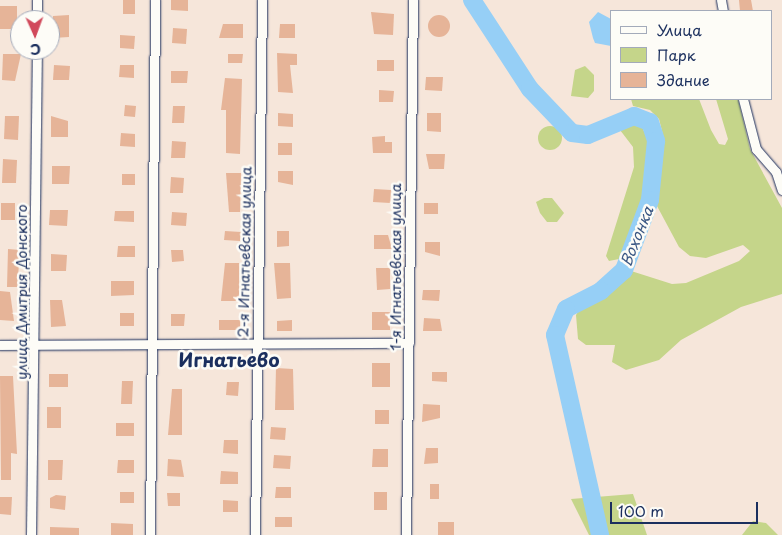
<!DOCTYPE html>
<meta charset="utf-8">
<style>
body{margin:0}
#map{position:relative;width:782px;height:535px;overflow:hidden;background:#f6e6da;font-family:"Playpen Sans",sans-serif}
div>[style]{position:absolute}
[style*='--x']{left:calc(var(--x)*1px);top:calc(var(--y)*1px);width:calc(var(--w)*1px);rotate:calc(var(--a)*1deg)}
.green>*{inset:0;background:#c5d58a}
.round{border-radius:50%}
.water>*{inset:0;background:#96cff6}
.river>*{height:18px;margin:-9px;padding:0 9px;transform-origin:9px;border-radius:9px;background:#96cff6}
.building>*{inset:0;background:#e6b498}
.roads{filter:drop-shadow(0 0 1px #1b2f5e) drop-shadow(0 0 1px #1b2f5e)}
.minor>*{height:9px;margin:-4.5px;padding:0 4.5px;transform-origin:4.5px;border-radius:4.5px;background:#fdfcf7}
span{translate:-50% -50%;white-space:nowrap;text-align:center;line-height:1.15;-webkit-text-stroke:5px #fdfcf7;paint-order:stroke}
.street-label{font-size:14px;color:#1b2f5e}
.water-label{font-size:15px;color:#3a5784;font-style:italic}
.district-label{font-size:19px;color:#1b2f5e;font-weight:700}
.legend{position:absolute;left:610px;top:10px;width:162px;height:90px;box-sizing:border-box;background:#fdfcf7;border:1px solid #a3aaba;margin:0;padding:6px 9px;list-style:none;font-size:15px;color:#1b2f5e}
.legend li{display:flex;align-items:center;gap:10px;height:25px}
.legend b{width:25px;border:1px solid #a3aaba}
.north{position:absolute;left:10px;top:10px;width:50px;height:50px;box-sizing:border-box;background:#fdfcf7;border:1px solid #a3aaba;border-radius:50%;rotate:178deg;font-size:14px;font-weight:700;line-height:20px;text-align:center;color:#1b2f5e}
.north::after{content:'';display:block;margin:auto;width:18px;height:22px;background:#d1495b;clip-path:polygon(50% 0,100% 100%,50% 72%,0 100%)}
.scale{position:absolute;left:610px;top:502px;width:148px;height:22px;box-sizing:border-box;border:2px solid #1b2f5e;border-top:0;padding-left:6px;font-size:15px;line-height:18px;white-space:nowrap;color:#1b2f5e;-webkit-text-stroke:4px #fdfcf7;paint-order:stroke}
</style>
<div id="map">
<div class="green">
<i style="clip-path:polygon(585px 66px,594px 75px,594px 91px,588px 98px,571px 96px,575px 70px)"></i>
<i style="clip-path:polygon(631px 99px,699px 99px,711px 130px,719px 144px,725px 145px,728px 139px,716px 99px,738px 99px,750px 149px,782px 208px,782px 294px,741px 307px,681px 340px,659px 360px,626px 370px,612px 362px,615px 345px,586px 345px,578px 339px,576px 315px,581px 307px,615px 289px,628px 270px,672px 284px,686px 283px,739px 261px,750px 251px,743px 245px,706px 258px,690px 256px,679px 247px,657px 206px,664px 139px,659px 119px,650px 110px,633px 106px)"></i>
<i style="clip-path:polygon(633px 122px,642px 127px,648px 140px,644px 202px,626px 247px,619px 259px,609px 261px,606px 256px,634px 167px,633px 147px,620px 130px)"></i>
<i class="round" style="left:538px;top:126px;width:24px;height:24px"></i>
<i style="clip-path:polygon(544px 198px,552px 198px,564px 213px,557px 222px,547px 222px,540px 213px,536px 202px)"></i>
<i style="clip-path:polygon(633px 494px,647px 535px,589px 535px,571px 499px)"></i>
<i style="clip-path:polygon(753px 521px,766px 523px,778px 535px,742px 535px)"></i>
</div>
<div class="water">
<i style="clip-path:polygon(598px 12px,611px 19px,611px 46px,595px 43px,593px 38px,589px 22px)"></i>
</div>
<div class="river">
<i style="--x:472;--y:0;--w:106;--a:56.9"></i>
<i style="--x:530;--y:89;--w:61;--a:46.3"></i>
<i style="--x:572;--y:133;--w:16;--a:7"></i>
<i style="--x:588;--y:135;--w:50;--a:-22.4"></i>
<i style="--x:634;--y:116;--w:17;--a:21"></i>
<i style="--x:650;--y:122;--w:20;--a:72"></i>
<i style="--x:656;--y:141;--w:59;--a:95.8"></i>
<i style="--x:650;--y:200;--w:75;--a:110.4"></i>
<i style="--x:624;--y:270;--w:31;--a:138"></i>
<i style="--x:601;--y:291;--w:39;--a:153"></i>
<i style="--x:566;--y:309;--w:28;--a:113"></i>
<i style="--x:555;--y:335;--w:205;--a:77.3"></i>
</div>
<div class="building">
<i style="clip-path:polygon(123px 0,135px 0,135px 14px,123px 14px)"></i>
<i style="clip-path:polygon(171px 0,188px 0,188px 11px,171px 10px)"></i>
<i style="clip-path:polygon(739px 0,751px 0,753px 11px,740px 11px)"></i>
<i style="clip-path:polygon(0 6px,17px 6px,17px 29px,0 29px)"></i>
<i style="clip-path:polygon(371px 12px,394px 14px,393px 35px,374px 34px)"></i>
<i style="clip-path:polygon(69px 15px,69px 37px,53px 38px,53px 16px)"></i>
<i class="round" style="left:428px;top:15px;width:22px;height:22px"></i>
<i style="clip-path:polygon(223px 24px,243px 24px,243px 38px,219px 38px)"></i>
<i style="clip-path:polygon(280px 24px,295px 24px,295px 38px,279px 38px)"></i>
<i style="clip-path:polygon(173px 28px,187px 29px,186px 44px,172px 43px)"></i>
<i style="clip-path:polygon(120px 35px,135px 36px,134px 49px,120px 48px)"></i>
<i style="clip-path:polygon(277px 53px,297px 54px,297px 65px,290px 65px,293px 93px,278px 92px)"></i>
<i style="clip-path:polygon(3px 54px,21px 54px,15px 81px,2px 80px)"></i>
<i style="clip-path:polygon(228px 54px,243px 54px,242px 63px,228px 63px)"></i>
<i style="clip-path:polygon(377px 60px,394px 60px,394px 71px,377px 71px)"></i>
<i style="clip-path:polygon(54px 65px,70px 66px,69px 80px,53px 80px)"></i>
<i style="clip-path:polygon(120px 65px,134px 65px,134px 78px,119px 77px)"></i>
<i style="clip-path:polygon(171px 71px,188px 71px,187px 83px,171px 83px)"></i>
<i style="clip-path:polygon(426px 77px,443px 77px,442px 91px,425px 90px)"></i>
<i style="clip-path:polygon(225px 78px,242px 79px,240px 154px,226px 153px,226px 110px,221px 110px)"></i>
<i style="clip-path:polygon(379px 90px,394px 91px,393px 102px,379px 102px)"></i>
<i style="clip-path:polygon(125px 105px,136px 106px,135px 117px,124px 116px)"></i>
<i style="clip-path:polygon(173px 106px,185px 106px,184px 123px,172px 123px)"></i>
<i style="clip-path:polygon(278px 113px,293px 114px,293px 127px,278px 126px)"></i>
<i style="clip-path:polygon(427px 113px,441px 113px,441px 132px,427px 131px)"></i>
<i style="clip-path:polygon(5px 116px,19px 116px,18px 140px,4px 139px)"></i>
<i style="clip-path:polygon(51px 116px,68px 121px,68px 137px,51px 137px)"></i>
<i style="clip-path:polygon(121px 133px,135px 134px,135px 147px,120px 146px)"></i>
<i style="clip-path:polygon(385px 136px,385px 142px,392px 142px,392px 153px,373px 153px,372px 137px)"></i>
<i style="clip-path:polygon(172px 141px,186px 142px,185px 158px,171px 158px)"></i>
<i style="clip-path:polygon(278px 143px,292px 143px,292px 155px,278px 155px)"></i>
<i style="clip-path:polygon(426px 154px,445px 154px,444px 169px,429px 169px)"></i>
<i style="clip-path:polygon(3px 159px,17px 160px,16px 183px,2px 183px)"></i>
<i style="clip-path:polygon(52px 166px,70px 166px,69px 184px,52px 184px)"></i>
<i style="clip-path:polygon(278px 171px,293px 171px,293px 185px,278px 182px)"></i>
<i style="clip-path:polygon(226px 173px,241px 173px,240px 212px,229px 212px)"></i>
<i style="clip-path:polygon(122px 174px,135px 174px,135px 185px,122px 185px)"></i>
<i style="clip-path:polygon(171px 177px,184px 178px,183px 193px,170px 193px)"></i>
<i style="clip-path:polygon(374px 189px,391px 190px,390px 203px,373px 202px)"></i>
<i style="clip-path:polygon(1px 203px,15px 203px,15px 220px,1px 220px)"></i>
<i style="clip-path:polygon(424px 203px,438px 203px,438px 214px,424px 214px)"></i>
<i style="clip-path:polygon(50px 210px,68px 210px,67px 226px,49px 225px)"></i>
<i style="clip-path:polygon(115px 211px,134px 211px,134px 222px,114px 221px)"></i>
<i style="clip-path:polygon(172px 212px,187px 213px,186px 226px,171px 225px)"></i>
<i style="clip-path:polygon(225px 231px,241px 232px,240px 241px,224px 240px)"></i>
<i style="clip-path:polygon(277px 231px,289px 231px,289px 246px,277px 247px)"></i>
<i style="clip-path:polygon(374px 235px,388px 235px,392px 249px,374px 249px)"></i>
<i style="clip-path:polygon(425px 242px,440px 242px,440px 256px,425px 252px)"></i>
<i style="clip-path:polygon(118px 246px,135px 246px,135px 257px,117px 257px)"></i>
<i style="clip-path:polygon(8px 249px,20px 250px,18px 277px,25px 277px,24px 287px,7px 287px)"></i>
<i style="clip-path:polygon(171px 250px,183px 250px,184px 261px,172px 262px)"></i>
<i style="clip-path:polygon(51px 254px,67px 255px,66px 271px,51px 271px)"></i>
<i style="clip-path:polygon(225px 263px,239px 263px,239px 301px,221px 301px)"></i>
<i style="clip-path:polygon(274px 263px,290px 263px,291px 298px,277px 299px)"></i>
<i style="clip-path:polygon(376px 268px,390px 268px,390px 289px,377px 290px)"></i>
<i style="clip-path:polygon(111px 281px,134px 281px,134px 295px,111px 296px)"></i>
<i style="clip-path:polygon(423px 290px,440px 290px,439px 301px,422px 300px)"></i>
<i style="clip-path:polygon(0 291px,10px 292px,14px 321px,0 320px)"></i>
<i style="clip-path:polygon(50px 300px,62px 300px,66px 326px,51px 327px)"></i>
<i style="clip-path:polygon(372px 312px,390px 312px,390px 330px,372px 330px)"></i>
<i style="clip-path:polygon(120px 313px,134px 313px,134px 326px,120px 326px)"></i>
<i style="clip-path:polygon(171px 314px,185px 314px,184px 326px,171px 326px)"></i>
<i style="clip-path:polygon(424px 318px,440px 319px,442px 331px,423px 331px)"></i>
<i style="clip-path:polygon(219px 320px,240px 320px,240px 330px,219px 330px)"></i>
<i style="clip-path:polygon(292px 320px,292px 331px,277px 331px,277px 321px)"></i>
<i style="clip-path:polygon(372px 363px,390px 363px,390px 387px,372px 387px)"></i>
<i style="clip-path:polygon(276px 368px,293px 369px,294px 410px,275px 410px)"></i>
<i style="clip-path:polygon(432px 372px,447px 372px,447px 382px,432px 381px)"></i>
<i style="clip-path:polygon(49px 374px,68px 374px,68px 387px,49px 387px)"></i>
<i style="clip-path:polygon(0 376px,13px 376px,17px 454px,11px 453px,11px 480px,1px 480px)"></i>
<i style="clip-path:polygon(122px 381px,133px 381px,132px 404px,121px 404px)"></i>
<i style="clip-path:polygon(227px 382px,239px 382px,238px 396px,226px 395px)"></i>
<i style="clip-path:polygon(172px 389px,182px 389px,182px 435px,168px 435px)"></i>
<i style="clip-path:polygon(423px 404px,440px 405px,440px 418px,422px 422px)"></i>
<i style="clip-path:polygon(47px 407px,61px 407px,61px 428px,47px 428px)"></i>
<i style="clip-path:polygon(375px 410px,389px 410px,389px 424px,375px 424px)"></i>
<i style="clip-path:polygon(116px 423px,134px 423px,134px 436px,116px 436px)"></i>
<i style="clip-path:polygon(271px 427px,286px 428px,285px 440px,270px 439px)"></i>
<i style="clip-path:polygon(224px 440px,238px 440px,238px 454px,223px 453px)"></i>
<i style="clip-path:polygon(426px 448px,438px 448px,438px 463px,424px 464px)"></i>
<i style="clip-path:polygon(373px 449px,388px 449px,388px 467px,372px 467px)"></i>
<i style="clip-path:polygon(274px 455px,291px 456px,290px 469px,273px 468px)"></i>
<i style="clip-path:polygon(168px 459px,181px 460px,184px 477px,167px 476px)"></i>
<i style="clip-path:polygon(48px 460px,63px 460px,62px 480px,48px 480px)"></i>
<i style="clip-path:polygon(118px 460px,134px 460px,134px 473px,117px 473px)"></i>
<i style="clip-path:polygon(221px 471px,238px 472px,238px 484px,220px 484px)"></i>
<i style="clip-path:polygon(430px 484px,439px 484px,439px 499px,430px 499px)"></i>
<i style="clip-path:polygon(276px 487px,291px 487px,291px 498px,275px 498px)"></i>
<i style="clip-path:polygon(120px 492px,134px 492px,134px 503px,120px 503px)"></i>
<i style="clip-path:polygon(374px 492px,387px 492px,387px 510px,374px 510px)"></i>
<i style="clip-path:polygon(167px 493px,180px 493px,180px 506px,168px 506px)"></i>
<i style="clip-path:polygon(56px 495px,66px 496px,65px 510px,50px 508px,50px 498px)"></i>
<i style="clip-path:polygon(0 497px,12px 497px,11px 515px,0 514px)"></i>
<i style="clip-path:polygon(223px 500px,238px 501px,238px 512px,223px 512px)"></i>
<i style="clip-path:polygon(275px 517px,292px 517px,292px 527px,275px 527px)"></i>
<i style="clip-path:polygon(438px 522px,454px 522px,454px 535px,438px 535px)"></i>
<i style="clip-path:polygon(111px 523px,133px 524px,133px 535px,111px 535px)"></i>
<i style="clip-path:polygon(50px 527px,79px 528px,79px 535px,50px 535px)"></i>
</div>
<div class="roads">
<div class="minor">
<i style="--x:721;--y:0;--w:11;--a:80"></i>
<i style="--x:37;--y:20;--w:20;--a:-90"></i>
<i style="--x:743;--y:99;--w:52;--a:75.4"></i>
<i style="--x:756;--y:149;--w:30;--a:49"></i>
<i style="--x:776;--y:172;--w:19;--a:72"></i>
<i style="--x:0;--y:345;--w:409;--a:-0.3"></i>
<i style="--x:31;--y:535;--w:485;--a:-89.3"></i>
<i style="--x:150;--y:535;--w:535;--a:-89.46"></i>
<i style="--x:255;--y:535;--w:535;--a:-89.25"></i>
<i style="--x:406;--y:535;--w:535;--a:-89.25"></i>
</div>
</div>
<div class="street-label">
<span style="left:245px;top:252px;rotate:-89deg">2-я Игнатьевская улица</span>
<span style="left:396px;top:267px;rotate:-90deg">1-я Игнатьевская улица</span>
<span style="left:22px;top:292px;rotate:-90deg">улица Дмитрия Донского</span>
</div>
<div class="water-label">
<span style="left:636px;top:236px;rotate:-68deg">Вохонка</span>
</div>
<div class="district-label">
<span style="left:229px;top:360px">Игнатьево</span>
</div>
<ul class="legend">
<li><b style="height:6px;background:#fdfcf7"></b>Улица</li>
<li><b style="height:14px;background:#c5d58a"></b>Парк</li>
<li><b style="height:14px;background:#e6b498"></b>Здание</li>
</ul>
<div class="north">С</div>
<div class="scale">100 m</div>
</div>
